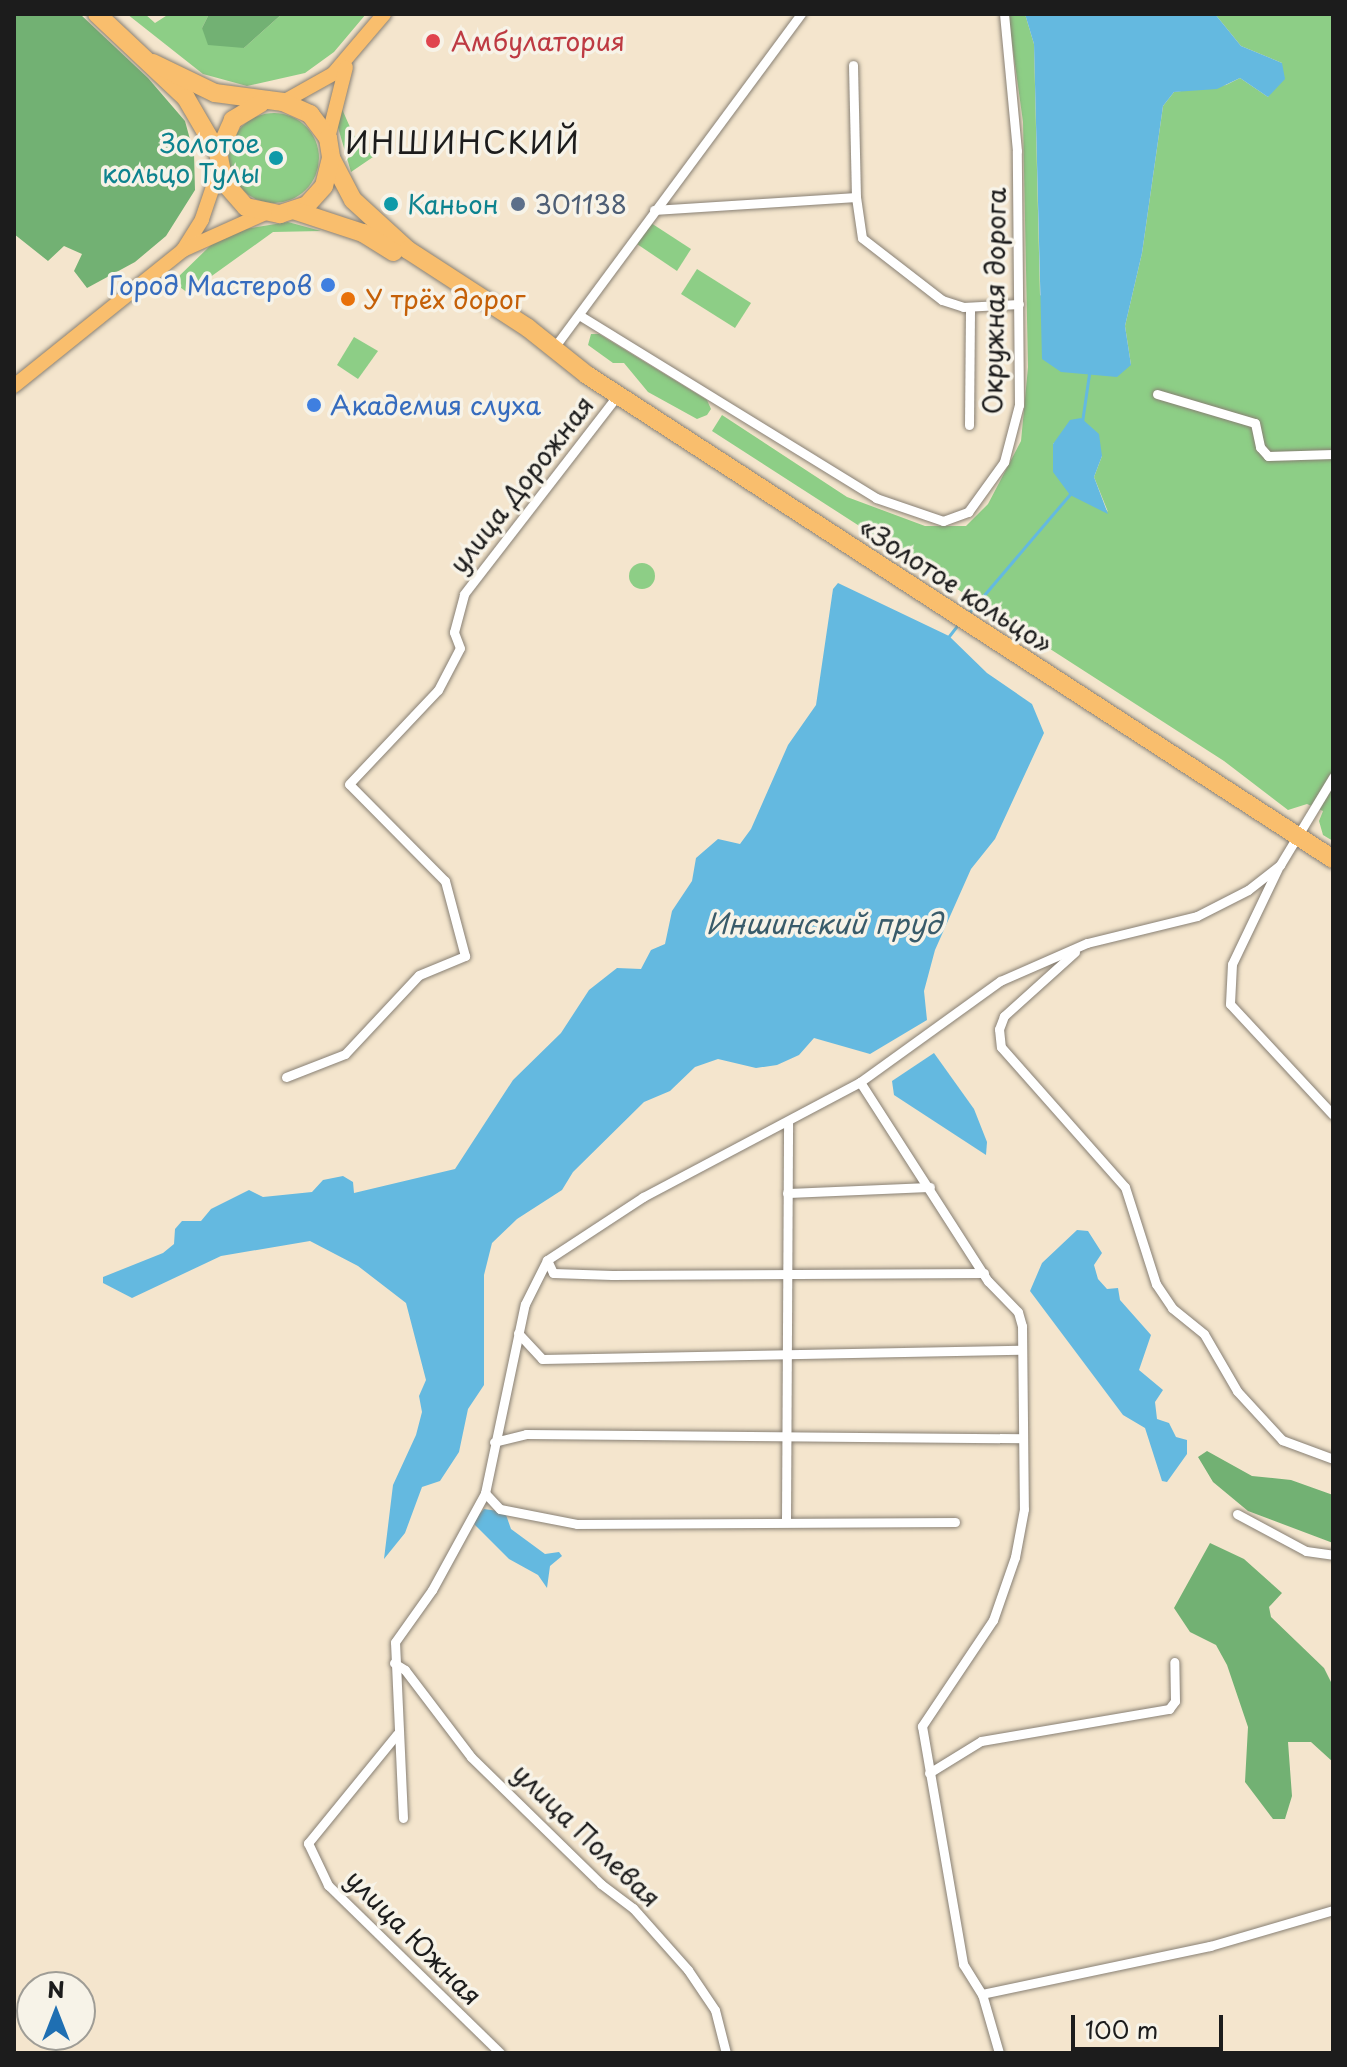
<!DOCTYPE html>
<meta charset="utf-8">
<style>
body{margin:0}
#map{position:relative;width:1347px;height:2067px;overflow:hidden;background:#f4e5cd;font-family:"Playpen Sans",sans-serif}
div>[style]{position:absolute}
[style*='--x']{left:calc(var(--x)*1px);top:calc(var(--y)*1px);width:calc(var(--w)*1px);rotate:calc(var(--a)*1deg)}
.green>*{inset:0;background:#8dce86}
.round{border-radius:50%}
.forest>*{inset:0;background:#72b173}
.water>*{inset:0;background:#64b9e0}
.stream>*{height:3px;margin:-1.5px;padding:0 1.5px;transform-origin:1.5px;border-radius:1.5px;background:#64b9e0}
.roads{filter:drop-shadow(0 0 2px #888074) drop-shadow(0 0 2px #888074)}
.street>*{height:9px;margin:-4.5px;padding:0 4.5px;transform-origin:4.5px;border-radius:4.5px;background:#fff}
.primary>*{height:14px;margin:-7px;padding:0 7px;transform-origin:7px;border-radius:7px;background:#f9be6d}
.highway>*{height:18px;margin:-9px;padding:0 9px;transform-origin:9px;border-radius:9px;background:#f9be6d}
.dots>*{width:22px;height:22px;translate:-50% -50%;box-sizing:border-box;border:4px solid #f7f3e8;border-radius:50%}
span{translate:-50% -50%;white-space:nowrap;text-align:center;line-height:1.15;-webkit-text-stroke:7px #f7f3e8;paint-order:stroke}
.health-label{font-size:26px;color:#be3a42}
.left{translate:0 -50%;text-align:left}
.culture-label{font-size:26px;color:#0d838f}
.right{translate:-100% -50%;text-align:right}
.service-label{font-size:26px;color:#4e5e75}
.shop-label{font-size:26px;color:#366cbe}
.food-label{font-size:26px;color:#c56008}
.street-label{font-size:26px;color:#1c1c1c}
.water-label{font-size:28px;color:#395b6a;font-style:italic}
.quarter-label{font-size:30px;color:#1c1c1c;letter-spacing:2px}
.frame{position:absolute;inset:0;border:16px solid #1c1c1c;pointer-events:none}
.north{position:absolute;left:16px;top:1971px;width:80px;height:80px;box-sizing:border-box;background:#f7f3e8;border:2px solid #9f9d96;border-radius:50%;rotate:0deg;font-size:22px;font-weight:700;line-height:32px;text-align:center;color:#1c1c1c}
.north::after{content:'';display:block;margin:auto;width:28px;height:36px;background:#1f6fb2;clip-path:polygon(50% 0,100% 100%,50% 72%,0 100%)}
.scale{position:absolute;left:1071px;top:2015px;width:152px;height:36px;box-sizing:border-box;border:4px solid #1c1c1c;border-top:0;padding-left:10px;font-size:24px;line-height:28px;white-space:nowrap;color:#1c1c1c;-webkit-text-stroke:6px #f7f3e8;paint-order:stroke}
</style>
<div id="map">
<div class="green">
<i style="clip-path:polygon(127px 14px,145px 14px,155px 23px,169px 14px,209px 14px,202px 28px,244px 48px,282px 14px,366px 14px,334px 52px,305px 73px,247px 86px,203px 74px)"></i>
<i style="clip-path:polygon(evenodd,1008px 14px,1025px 14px,1034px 44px,1040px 295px,1131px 365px,1125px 326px,1142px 253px,1163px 106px,1174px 92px,1226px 85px,1240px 78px,1268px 97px,1282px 63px,1241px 46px,1215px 14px,1333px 14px,1333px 841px,1323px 835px,1319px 821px,1323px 811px,1307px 804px,1288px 810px,1224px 761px,712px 431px,722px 415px,847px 497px,925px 526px,966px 526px,988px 504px,1021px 441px,1028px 367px,1023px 122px,1008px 14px,1053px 443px,1102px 456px,1094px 477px,1108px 512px,1053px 443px)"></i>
<i style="clip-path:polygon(342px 109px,353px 134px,373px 157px,351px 172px,337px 124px)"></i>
<i class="round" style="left:229px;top:113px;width:90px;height:90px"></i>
<i style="clip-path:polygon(288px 222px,321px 231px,273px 232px,188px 293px,173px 282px,212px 244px,239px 230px)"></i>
<i style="clip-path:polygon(651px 223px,691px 249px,677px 271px,637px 244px)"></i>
<i style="clip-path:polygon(697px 269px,751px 303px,735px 328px,681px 294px)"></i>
<i style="clip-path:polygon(591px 334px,599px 334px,707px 400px,711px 409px,707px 415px,697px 419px,648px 392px,624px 363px,613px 363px,588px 345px)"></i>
<i style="clip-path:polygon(354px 337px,378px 351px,358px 379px,337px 365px)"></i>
<i class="round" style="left:629px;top:563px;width:26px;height:26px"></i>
</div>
<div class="forest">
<i style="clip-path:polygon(14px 14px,80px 14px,148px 78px,185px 121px,194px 154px,195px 190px,166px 236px,135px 262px,87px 288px,74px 271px,82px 254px,64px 246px,48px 261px,14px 234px)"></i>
<i style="clip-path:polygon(209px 14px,282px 14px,244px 48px,208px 45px,202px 28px)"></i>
<i style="clip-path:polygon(1207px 1451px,1252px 1476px,1291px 1480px,1333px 1495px,1333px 1543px,1248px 1511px,1213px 1482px,1198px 1457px)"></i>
<i style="clip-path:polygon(1210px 1543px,1244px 1559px,1282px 1593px,1269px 1607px,1271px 1617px,1324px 1668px,1333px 1686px,1333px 1762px,1311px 1742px,1288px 1742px,1292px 1796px,1285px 1819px,1273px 1819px,1245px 1782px,1248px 1727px,1227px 1665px,1216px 1645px,1190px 1632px,1174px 1608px)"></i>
</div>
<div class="water">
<i style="clip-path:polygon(1025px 14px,1215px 14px,1241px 46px,1282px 63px,1285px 79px,1268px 97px,1240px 78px,1217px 89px,1174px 92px,1163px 106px,1142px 253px,1125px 326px,1131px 365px,1117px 377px,1061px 372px,1042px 359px,1034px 44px)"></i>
<i style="clip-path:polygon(1081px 418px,1099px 434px,1102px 456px,1094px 477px,1108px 514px,1070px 495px,1053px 472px,1053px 444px,1070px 420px)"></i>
<i style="clip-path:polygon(838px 583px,949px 636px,987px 673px,1032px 704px,1044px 733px,995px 839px,971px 869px,935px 950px,924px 991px,927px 1020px,870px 1054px,814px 1038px,799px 1055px,777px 1065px,756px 1068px,718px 1059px,695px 1067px,670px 1091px,644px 1102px,573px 1172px,562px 1190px,517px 1219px,492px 1243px,484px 1275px,484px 1385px,468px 1409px,459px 1452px,440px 1481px,422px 1487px,405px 1533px,384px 1559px,393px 1485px,416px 1435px,422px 1412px,419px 1396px,426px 1380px,406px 1303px,358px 1266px,310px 1241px,221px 1256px,132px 1298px,103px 1283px,103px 1277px,163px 1253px,174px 1244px,175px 1229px,182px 1221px,201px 1221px,211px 1209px,249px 1190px,263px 1197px,312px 1192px,323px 1180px,343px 1176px,353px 1182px,354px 1193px,455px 1169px,513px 1080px,561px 1033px,589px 990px,617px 968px,641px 969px,651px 950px,665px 944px,672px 911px,692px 881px,696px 858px,718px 839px,740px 844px,751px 829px,788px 745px,816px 705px,833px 589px)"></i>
<i style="clip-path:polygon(934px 1053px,974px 1109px,987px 1142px,986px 1155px,894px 1095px,892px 1081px)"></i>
<i style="clip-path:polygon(1077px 1230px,1088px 1231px,1102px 1253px,1094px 1265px,1098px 1279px,1107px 1289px,1118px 1288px,1120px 1300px,1151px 1335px,1139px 1370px,1163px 1390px,1155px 1402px,1157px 1419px,1169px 1423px,1176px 1437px,1187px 1440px,1187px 1454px,1167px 1482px,1162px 1481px,1145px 1428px,1123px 1415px,1030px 1291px,1042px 1263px)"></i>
<i style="clip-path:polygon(484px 1509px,505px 1512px,511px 1529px,545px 1554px,559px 1552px,562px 1556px,550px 1566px,547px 1588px,538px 1575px,509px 1559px,475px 1525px,473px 1521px)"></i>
</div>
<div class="stream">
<i style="--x:1082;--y:422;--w:49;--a:-81.7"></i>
<i style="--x:967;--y:615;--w:160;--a:-49.6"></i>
<i style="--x:949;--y:636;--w:16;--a:-52"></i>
</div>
<div class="roads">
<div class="street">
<i style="--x:856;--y:197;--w:41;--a:81.7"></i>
<i style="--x:862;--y:238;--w:101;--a:37.8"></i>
<i style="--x:942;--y:300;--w:22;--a:18"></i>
<i style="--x:963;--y:307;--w:56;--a:-3.1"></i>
<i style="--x:654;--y:210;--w:202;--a:-3.7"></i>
<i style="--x:856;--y:197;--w:132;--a:-91.3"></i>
<i style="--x:579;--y:315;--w:349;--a:31.6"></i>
<i style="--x:876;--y:498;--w:71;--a:18.9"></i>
<i style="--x:943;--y:521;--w:27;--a:-20"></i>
<i style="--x:968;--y:512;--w:62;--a:-54.2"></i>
<i style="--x:1004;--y:462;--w:59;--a:-75.3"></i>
<i style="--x:1019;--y:405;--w:254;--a:-90.5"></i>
<i style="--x:1017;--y:151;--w:138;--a:-95.4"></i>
<i style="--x:553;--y:349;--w:417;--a:-53.5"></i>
<i style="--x:1157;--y:394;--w:102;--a:16.5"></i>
<i style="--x:1255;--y:423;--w:25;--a:78"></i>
<i style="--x:1260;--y:447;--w:12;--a:48"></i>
<i style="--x:1268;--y:456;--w:65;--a:-1.8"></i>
<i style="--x:969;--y:425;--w:118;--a:-89.5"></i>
<i style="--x:1278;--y:868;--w:106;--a:115.6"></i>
<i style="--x:1232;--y:964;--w:40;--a:92.9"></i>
<i style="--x:1230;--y:1004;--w:151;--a:47.1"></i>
<i style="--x:1075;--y:952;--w:96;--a:138"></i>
<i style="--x:1004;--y:1016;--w:14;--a:111"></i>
<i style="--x:999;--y:1029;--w:18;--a:84"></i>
<i style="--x:1001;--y:1047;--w:187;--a:48.5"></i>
<i style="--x:1125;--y:1187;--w:102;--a:72.3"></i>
<i style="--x:1156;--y:1284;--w:29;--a:56"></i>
<i style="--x:1172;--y:1308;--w:41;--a:39.1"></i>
<i style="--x:1204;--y:1334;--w:66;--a:59.9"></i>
<i style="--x:1237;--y:1391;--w:67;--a:47.4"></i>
<i style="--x:1282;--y:1440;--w:54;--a:20.4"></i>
<i style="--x:286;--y:1077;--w:63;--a:-21.3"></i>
<i style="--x:345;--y:1054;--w:108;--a:-46.9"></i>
<i style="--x:419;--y:975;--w:50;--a:-22.4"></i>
<i style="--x:465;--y:956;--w:78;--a:-104.9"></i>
<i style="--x:445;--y:881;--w:136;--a:-134.7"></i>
<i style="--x:349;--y:784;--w:129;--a:-46.6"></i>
<i style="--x:438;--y:690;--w:47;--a:-62.4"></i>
<i style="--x:460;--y:648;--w:17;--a:-111"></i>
<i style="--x:454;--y:632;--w:39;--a:-75"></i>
<i style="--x:464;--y:594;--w:252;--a:-52.3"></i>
<i style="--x:860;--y:1082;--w:237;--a:57.3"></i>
<i style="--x:988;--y:1281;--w:43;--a:45.9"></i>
<i style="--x:1018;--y:1312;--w:15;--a:74"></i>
<i style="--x:1022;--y:1326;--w:183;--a:89.4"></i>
<i style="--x:1024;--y:1509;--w:49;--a:100.6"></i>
<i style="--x:1015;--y:1557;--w:67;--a:109.2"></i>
<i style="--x:993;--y:1620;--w:128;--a:123.8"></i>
<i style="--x:922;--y:1726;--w:242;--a:80.2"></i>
<i style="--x:963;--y:1964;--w:36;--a:58"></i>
<i style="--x:982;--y:1994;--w:61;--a:73.9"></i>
<i style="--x:787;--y:1193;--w:143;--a:-2.4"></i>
<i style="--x:547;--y:1260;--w:14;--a:65"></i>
<i style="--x:553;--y:1273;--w:59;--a:1.9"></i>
<i style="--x:612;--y:1275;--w:372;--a:-0.3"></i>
<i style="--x:518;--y:1333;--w:35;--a:47"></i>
<i style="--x:542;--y:1359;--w:478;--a:-1.1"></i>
<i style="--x:494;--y:1442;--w:33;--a:-14"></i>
<i style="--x:526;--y:1434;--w:497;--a:0.5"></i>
<i style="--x:485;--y:1493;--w:22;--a:47"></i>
<i style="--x:500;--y:1509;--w:78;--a:11"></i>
<i style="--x:577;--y:1524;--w:378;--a:-0.3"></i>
<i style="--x:1237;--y:1514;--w:78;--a:28.2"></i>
<i style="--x:1306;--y:1551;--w:27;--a:8"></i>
<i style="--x:786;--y:1521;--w:399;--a:-89.7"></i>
<i style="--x:394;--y:1663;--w:13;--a:32"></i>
<i style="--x:405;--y:1670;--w:109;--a:52.8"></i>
<i style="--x:471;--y:1757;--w:182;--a:44.3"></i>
<i style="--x:601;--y:1884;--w:40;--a:37"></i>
<i style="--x:633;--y:1908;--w:83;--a:48.4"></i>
<i style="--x:688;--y:1970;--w:48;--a:56"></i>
<i style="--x:715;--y:2010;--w:44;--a:75.7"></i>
<i style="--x:397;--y:1734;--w:141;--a:129.2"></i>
<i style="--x:308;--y:1843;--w:47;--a:64.5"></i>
<i style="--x:328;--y:1885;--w:240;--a:44.3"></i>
<i style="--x:929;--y:1773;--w:61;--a:-31.6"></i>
<i style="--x:981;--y:1741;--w:191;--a:-9.7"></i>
<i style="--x:1169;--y:1709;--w:10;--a:-53"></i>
<i style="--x:1175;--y:1701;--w:39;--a:-91"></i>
<i style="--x:403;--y:1818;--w:176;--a:-92.6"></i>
<i style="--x:395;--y:1642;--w:64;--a:-54.6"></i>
<i style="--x:432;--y:1590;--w:111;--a:-61.3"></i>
<i style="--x:485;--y:1493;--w:193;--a:-78.1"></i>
<i style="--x:525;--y:1304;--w:49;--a:-63.4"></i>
<i style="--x:547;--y:1260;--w:115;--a:-33.3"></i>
<i style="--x:643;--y:1197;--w:246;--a:-27.9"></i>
<i style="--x:860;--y:1082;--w:173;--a:-35.8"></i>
<i style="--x:1000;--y:981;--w:95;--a:-23.6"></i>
<i style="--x:1087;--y:943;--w:113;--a:-13.8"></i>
<i style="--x:1197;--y:916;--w:57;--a:-27"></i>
<i style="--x:1248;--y:890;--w:41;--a:-38"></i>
<i style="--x:1280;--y:865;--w:103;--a:-58.9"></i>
<i style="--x:982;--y:1994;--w:233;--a:-11.9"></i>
<i style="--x:1210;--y:1946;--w:128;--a:-16.3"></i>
</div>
<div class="primary">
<i style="--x:283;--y:102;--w:57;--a:-29.2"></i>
<i style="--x:333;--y:74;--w:79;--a:-49.6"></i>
<i style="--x:328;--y:138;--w:73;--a:-75.8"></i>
<i style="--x:183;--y:250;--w:36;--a:-58"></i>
<i style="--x:202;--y:219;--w:53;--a:-71.2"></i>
<i style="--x:14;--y:386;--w:217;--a:-38.8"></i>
<i style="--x:183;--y:250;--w:88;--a:-24.2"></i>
</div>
<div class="highway">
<i style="--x:97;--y:14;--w:122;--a:43.3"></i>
<i style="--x:186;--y:98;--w:64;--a:59.8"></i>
<i style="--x:153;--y:63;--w:69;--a:25.8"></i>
<i style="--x:215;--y:93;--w:69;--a:7.5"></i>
<i style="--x:283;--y:102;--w:30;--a:24"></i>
<i style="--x:310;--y:114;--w:30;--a:53"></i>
<i style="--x:328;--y:138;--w:20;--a:81"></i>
<i style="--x:331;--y:158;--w:47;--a:62.4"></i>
<i style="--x:353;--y:200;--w:74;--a:42.3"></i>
<i style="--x:408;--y:250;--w:143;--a:33"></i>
<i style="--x:528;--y:328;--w:75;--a:38.5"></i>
<i style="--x:587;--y:375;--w:889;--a:32.98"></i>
<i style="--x:261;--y:103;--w:33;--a:149"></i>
<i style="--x:233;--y:120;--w:36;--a:114"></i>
<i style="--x:218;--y:153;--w:30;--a:78"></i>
<i style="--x:224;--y:182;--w:33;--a:49"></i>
<i style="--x:246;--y:207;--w:35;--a:12"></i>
<i style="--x:280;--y:214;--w:28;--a:-18"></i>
<i style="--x:307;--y:205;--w:25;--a:-48"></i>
<i style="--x:324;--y:186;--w:29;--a:-76"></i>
<i style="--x:296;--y:211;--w:71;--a:18.2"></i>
<i style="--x:363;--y:233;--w:36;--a:32"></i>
</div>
</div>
<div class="dots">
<i style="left:433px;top:41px;background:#e0444e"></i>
<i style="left:276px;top:158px;background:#0f9aa8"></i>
<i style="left:391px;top:204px;background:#0f9aa8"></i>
<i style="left:518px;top:204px;background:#5c6f8a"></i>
<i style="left:328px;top:285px;background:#3f7fe0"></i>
<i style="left:348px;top:299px;background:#e8710a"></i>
<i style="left:314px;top:405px;background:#3f7fe0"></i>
</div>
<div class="health-label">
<span class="left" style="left:451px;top:41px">Амбулатория</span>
</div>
<div class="culture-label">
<span class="right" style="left:260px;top:158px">Золотое<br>кольцо Тулы</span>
<span class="left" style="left:407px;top:204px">Каньон</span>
</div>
<div class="service-label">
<span class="left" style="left:534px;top:204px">301138</span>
</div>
<div class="shop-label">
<span class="right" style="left:312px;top:285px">Город Мастеров</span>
<span class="left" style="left:330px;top:405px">Академия слуха</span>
</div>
<div class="food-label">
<span class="left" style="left:364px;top:299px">У трёх дорог</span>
</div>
<div class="street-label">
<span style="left:994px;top:301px;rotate:-89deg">Окружная дорога</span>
<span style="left:521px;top:484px;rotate:-52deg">улица Дорожная</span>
<span style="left:956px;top:585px;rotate:33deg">«Золотое кольцо»</span>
<span style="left:587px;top:1835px;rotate:44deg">улица Полевая</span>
<span style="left:414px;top:1937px;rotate:45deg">улица Южная</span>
</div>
<div class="water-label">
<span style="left:824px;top:923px">Иншинский пруд</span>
</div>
<div class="quarter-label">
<span style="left:463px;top:142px">ИНШИНСКИЙ</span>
</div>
<div class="frame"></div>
<div class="north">N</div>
<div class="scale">100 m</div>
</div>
